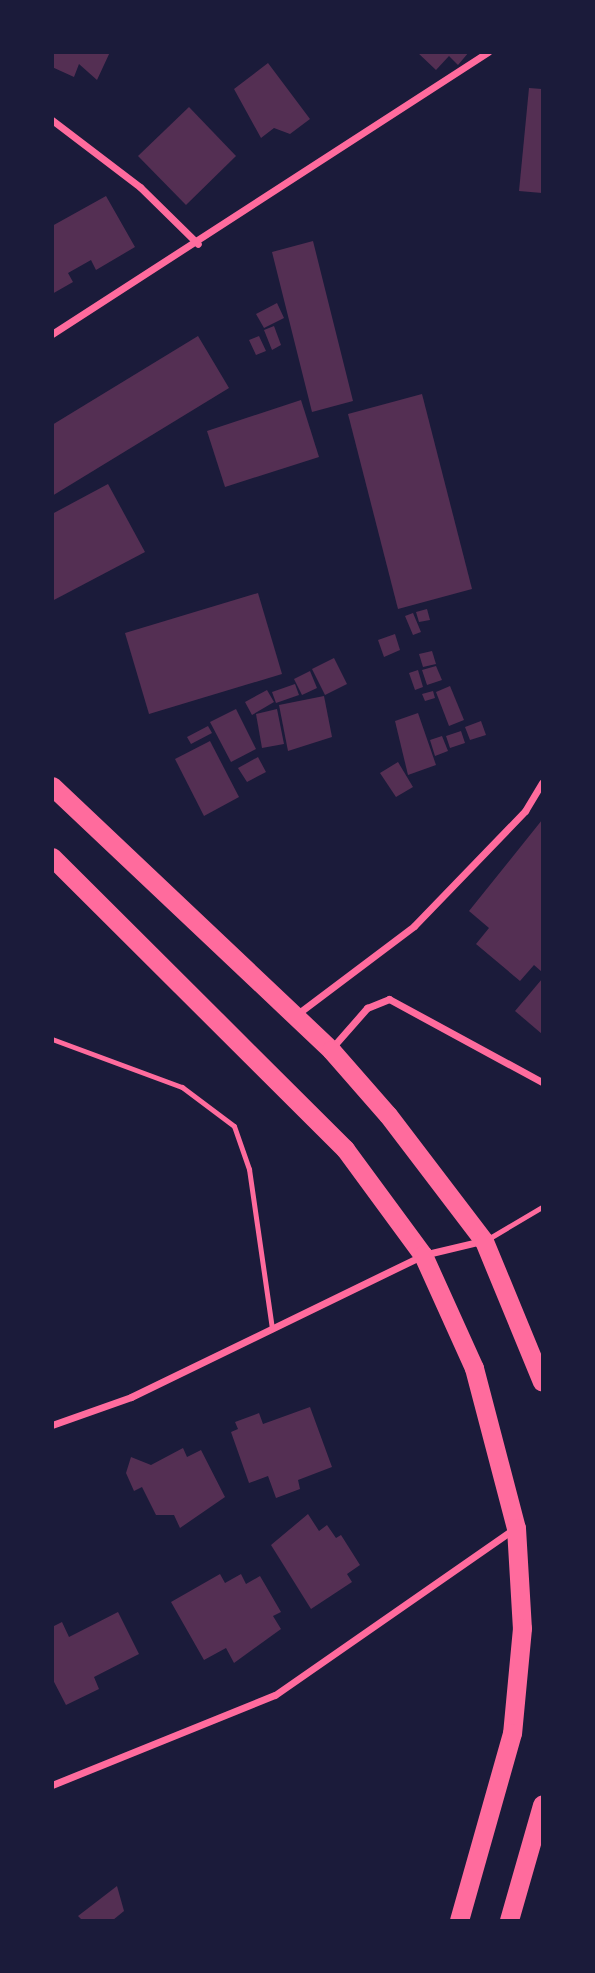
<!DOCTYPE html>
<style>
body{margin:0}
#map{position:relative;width:595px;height:1973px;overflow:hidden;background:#1b1b3a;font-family:Barlow,sans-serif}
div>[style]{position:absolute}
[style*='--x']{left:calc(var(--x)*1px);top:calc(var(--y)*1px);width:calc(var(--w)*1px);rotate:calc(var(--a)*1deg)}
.building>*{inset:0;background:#542f53}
.service>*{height:5px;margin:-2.5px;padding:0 2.5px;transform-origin:2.5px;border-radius:2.5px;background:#ff6b9d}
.minor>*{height:7px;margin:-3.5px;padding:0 3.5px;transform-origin:3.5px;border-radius:3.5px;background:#ff6b9d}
.trunk>*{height:19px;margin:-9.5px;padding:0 9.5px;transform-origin:9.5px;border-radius:9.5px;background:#ff6b9d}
span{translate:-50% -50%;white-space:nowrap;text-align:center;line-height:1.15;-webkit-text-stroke:7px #1b1b3a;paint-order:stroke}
.frame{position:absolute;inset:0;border:54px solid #1b1b3a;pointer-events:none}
</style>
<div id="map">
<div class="building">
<i style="clip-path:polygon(52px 52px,110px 52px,97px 80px,79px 64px,74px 77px,52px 67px)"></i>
<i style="clip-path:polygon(417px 52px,469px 52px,458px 65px,449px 56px,436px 70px)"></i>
<i style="clip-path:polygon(268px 63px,310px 119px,290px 134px,274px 128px,261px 138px,234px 89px)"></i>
<i style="clip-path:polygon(529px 88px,542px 89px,542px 193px,519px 191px)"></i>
<i style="clip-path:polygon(189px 107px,236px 156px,186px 205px,138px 156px)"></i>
<i style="clip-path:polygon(106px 196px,135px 247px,96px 270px,91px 260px,68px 273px,73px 282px,52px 294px,52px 226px)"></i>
<i style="clip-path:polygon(313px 241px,353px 401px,312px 412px,272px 252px)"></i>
<i style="clip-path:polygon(277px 303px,284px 318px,264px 328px,256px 314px)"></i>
<i style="clip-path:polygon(274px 326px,281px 345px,272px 350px,264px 330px)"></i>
<i style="clip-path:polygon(198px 336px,229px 388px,52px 496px,52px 425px)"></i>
<i style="clip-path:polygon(259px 336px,266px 351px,256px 355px,249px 340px)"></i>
<i style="clip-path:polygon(422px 394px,472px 589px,398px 609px,348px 414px)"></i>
<i style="clip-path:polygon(301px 400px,319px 457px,225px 487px,207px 431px)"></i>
<i style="clip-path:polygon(108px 484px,145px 552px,52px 601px,52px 514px)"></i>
<i style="clip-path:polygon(258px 593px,282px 674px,149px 714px,125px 633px)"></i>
<i style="clip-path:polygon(427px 609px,430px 620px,419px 622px,416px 612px)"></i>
<i style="clip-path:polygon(413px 613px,421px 632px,413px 635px,405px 616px)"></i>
<i style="clip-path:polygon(395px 634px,400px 650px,384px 657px,378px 640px)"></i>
<i style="clip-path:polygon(432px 651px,436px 664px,423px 667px,419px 654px)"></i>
<i style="clip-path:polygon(334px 658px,347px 684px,325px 695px,312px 669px)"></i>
<i style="clip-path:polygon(436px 666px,442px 680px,427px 685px,422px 670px)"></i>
<i style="clip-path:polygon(418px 670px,423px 687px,415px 690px,409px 673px)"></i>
<i style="clip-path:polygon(310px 671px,317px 688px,302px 695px,294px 679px)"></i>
<i style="clip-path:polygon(295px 684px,299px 695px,276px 703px,272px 692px)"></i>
<i style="clip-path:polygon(450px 686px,464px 720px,449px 726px,436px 692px)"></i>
<i style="clip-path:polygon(267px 690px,274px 702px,252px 715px,245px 702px)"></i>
<i style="clip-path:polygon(433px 691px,435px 698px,425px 701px,422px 694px)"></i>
<i style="clip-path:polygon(324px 696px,332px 737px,288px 751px,279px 705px)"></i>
<i style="clip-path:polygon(236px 709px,256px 749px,231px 762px,210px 722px)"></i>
<i style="clip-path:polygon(277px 709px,284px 744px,262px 748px,256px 714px)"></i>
<i style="clip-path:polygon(418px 713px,436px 765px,408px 775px,395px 721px)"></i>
<i style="clip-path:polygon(481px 721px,486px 735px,470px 740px,465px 727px)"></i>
<i style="clip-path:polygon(208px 726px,212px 733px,191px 744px,187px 737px)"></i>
<i style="clip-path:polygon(461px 731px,465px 743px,450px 748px,446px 736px)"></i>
<i style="clip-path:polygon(442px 736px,448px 751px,435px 756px,430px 740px)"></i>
<i style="clip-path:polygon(210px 741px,239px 797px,204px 816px,175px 759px)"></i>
<i style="clip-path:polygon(258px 757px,266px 772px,247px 782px,238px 768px)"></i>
<i style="clip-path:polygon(398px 762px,413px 787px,396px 797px,380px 773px)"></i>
<i style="clip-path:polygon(542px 820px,542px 972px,534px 965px,520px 981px,476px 944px,489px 928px,469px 911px)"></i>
<i style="clip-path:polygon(542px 979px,542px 1034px,515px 1011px)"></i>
<i style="clip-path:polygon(310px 1407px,332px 1467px,298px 1480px,300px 1489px,276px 1498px,268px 1476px,249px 1483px,231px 1432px,238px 1429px,235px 1422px,259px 1413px,263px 1424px)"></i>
<i style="clip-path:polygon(183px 1448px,187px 1457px,201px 1450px,225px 1497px,180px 1528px,174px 1515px,156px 1515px,142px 1487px,134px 1491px,126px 1473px,131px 1457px,151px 1465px)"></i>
<i style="clip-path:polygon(308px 1514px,319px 1531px,327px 1525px,336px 1538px,341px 1535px,360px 1565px,347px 1574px,352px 1582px,311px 1609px,271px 1545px)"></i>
<i style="clip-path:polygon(220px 1574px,225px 1583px,241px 1574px,246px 1584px,260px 1576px,281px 1612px,273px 1616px,281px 1629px,234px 1663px,226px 1648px,204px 1660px,171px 1602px)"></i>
<i style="clip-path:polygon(118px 1612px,139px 1654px,94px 1677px,99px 1689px,66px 1705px,52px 1678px,52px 1627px,62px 1622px,69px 1637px)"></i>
<i style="clip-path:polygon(117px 1886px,124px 1911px,113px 1920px,82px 1920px,78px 1916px)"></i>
</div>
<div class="service">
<i style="--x:52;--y:1039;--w:139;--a:20.3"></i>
<i style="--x:182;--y:1087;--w:65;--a:36.9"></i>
<i style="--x:234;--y:1126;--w:46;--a:70.8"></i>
<i style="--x:249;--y:1169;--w:162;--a:81.8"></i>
<i style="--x:488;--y:1239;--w:63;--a:-30.7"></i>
</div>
<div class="minor">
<i style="--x:52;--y:120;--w:111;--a:37.3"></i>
<i style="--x:140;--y:187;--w:81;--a:44.5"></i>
<i style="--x:52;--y:334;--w:519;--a:-32.89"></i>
<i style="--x:296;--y:1015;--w:148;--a:-37"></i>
<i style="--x:414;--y:926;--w:160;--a:-46"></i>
<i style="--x:525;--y:811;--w:33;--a:-59"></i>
<i style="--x:331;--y:1049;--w:55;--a:-48.7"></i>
<i style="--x:367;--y:1008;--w:24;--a:-22"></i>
<i style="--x:389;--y:999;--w:174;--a:28.5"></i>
<i style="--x:52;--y:1425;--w:84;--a:-19.5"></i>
<i style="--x:131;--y:1397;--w:325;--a:-25.9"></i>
<i style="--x:423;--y:1255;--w:61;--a:-13.3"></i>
<i style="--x:52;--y:1785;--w:240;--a:-22"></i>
<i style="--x:275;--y:1695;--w:291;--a:-34.8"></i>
</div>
<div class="trunk">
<i style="--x:52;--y:786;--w:384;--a:43.4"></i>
<i style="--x:331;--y:1050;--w:86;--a:48.8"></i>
<i style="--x:388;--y:1115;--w:158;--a:52.7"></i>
<i style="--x:484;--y:1241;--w:152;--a:67.6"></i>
<i style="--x:52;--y:857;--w:414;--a:44.9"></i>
<i style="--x:345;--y:1149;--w:132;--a:53.7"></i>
<i style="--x:423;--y:1255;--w:124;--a:65.7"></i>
<i style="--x:474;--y:1368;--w:165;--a:75.3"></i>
<i style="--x:516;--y:1528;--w:100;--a:86.6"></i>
<i style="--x:522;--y:1628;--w:105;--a:95.4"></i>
<i style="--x:512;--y:1733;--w:194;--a:105.8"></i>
<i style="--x:509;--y:1920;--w:120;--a:-74"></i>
</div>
<div class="frame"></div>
</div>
